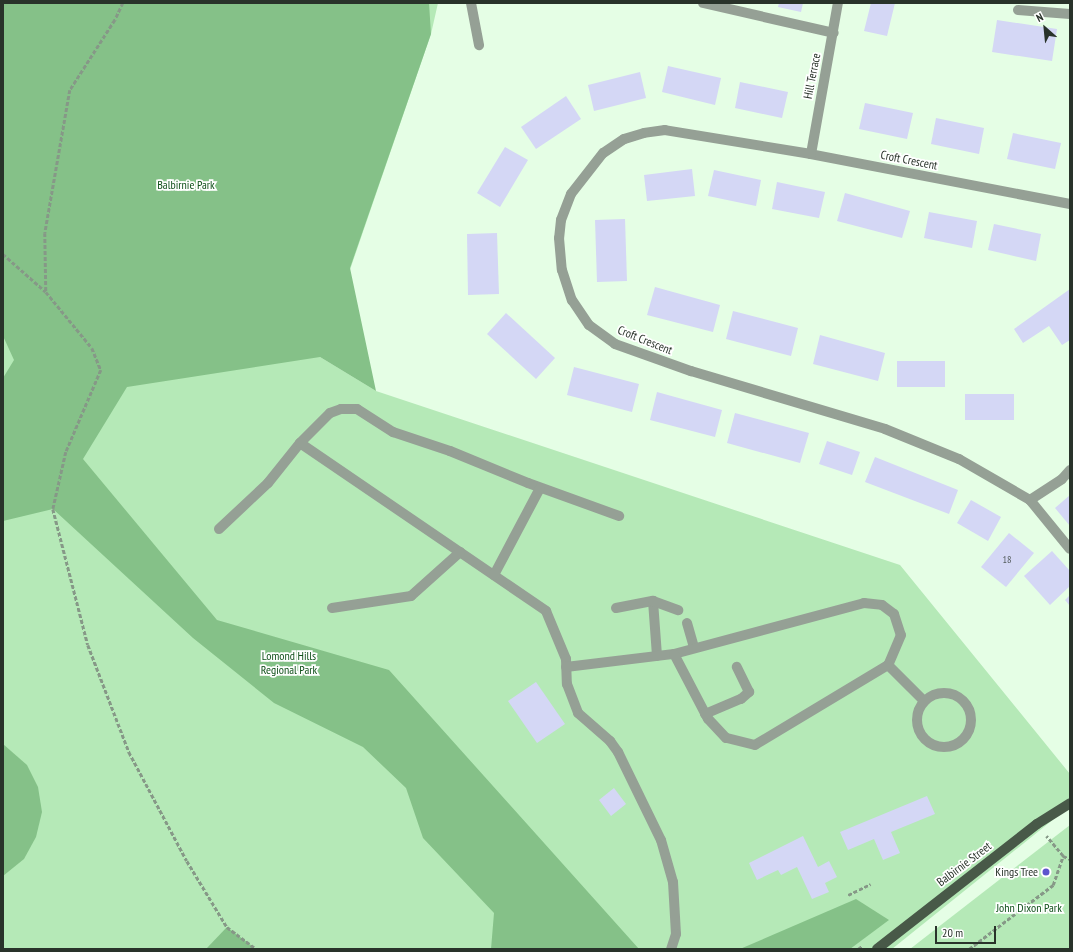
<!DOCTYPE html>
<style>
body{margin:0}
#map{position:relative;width:1073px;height:952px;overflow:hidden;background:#e5fee5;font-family:"PT Sans Narrow",sans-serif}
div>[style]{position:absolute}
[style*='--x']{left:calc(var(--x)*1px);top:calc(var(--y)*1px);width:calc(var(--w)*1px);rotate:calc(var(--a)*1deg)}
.green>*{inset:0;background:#b5e9b7}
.forest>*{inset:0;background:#85c188}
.building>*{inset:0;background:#d4d7f5}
.path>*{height:2.5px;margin-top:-1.25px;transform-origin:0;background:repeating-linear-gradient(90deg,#869887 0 4px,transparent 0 6px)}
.minor>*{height:10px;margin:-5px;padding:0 5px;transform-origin:5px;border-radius:5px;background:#95a095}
.minor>.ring{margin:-5px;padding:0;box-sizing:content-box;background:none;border:10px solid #95a095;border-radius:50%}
.major>*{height:10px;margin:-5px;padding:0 5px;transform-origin:5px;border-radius:5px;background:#485948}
.dots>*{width:11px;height:11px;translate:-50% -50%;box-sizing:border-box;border:2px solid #fff;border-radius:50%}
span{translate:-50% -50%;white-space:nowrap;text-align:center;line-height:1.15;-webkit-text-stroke:3.5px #fff;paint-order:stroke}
.number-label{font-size:10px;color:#545c5d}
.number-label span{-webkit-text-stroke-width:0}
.street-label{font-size:12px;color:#29332a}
.park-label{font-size:12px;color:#11511b}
.poi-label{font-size:12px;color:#29332a}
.right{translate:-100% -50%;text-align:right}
.frame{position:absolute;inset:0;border:4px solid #29332a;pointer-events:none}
.north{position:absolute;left:1025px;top:8px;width:40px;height:40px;-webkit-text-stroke:3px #fff;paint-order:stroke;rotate:333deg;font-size:11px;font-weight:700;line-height:16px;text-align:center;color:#29332a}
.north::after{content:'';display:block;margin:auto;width:14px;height:18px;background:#29332a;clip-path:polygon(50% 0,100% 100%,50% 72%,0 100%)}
.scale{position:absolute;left:935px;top:926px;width:61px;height:18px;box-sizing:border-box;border:2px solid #29332a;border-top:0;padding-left:5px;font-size:12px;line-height:14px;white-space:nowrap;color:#29332a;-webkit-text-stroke:3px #fff;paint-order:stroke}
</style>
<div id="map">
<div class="green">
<i style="clip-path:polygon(3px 3px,438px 3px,431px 34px,320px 357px,376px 391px,900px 565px,1070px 774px,1070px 806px,892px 949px,3px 949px)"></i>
<i style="clip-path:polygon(1070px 825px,1070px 949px,910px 949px)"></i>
</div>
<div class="forest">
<i style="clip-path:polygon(3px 3px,429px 3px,431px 34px,350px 268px,376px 391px,320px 357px,127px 387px,83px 459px,217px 620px,389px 670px,639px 949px,491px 949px,494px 913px,423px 838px,406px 788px,363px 747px,274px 703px,193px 638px,53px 509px,3px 521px,3px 378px,14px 360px,3px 336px)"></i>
<i style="clip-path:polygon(3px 744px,27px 765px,38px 787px,42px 812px,36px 837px,24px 859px,3px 876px)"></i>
<i style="clip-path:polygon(856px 899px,889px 920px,850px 949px,740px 949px)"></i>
<i style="clip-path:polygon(227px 927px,256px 949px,206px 949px)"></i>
</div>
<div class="building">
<i style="clip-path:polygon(779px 3px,803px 3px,801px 12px,778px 7px)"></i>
<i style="clip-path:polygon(871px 3px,895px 3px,887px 36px,864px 31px)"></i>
<i style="clip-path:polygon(997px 20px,1057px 29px,1052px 61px,992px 52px)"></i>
<i style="clip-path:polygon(668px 66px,721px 78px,715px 105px,662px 92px)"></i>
<i style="clip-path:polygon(640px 72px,646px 98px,594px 111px,588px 85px)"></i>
<i style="clip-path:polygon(740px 82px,788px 92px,782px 118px,735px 108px)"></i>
<i style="clip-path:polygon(566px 96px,581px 119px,536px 149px,521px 127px)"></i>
<i style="clip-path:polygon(865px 103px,913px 113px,907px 139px,859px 129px)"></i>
<i style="clip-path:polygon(936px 118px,984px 128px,979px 154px,931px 144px)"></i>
<i style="clip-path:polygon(1013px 133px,1061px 143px,1055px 169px,1007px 159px)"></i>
<i style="clip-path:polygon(505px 147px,528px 160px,500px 207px,477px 193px)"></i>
<i style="clip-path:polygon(692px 169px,695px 196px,647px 201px,644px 175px)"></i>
<i style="clip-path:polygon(714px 170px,761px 180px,756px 206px,708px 196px)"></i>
<i style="clip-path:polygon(777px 182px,825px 192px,819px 218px,772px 209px)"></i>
<i style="clip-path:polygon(845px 193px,910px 211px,902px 238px,837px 221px)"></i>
<i style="clip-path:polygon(929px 212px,977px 221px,972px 248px,924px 238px)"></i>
<i style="clip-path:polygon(625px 219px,627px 281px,597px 282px,595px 220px)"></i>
<i style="clip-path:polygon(994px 224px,1041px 234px,1036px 261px,988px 250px)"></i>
<i style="clip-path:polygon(497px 233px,499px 294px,468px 295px,467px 234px)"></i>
<i style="clip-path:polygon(655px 287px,720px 305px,713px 332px,647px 315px)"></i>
<i style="clip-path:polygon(1070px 289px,1070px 340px,1062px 345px,1049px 326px,1023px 343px,1014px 329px)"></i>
<i style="clip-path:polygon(733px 311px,798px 328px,791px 356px,726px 339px)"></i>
<i style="clip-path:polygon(506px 313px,555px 358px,536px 379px,487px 334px)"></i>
<i style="clip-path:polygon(820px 335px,885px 353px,878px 381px,813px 364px)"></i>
<i style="clip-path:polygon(897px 361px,945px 361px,945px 387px,897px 387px)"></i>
<i style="clip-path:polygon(574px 367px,639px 384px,632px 412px,567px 395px)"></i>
<i style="clip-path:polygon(657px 392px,722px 410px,715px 437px,650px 420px)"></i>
<i style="clip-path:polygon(965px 394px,1014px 394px,1014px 420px,965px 420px)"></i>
<i style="clip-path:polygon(735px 413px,809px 433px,800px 463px,727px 443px)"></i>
<i style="clip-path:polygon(827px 441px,860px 452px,852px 475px,819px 464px)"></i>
<i style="clip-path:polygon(875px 457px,958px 490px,949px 514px,865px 482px)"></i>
<i style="clip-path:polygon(1070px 495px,1070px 526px,1055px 508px)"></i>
<i style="clip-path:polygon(971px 500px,1001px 517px,988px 541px,957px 523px)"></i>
<i style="clip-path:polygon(1009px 533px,1034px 553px,1006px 587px,981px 567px)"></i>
<i style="clip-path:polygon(1052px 551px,1070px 571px,1070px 586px,1050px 605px,1024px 576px)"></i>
<i style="clip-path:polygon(1070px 595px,1070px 606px,1065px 600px)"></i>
<i style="clip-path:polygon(536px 682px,565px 724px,537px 743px,508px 701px)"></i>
<i style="clip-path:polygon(614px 788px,626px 804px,611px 816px,599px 800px)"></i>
<i style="clip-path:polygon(927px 796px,935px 814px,891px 832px,900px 853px,883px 860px,874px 839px,848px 850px,840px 832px)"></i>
<i style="clip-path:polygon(803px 836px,818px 867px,829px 861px,837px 877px,825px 883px,829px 892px,812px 899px,797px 867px,781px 875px,778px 870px,757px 880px,749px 863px)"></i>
</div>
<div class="path">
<i style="--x:123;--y:3;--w:19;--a:115"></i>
<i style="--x:115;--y:20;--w:83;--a:122.7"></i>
<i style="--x:70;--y:90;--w:145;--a:99.9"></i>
<i style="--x:45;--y:233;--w:59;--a:89"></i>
<i style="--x:46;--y:292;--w:72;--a:50.6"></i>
<i style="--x:92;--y:348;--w:24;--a:68"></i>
<i style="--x:101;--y:370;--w:89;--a:113.1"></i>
<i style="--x:66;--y:452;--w:58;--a:102.8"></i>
<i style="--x:53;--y:509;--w:140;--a:75.6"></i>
<i style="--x:88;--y:645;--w:115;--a:69"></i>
<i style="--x:129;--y:752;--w:123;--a:62"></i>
<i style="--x:187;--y:861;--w:77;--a:58.8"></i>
<i style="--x:227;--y:927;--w:36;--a:37"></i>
<i style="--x:3;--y:254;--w:57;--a:41.5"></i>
<i style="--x:1063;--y:856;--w:8;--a:23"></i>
<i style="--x:848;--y:895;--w:25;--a:-26"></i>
<i style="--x:858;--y:949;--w:5;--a:-37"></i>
<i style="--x:969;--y:949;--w:106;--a:-37.3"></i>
<i style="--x:1053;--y:885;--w:31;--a:-71"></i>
<i style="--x:1063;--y:856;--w:26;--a:-130"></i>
</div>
<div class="minor">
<i style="--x:471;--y:3;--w:43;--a:79.2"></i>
<i style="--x:703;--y:3;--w:134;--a:12.9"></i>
<i style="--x:1018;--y:10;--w:52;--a:4.4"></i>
<i style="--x:811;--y:154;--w:153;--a:-79.9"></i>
<i style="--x:1070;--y:204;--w:264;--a:-169.1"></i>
<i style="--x:811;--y:154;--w:148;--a:-170.7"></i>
<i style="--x:665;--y:130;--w:21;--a:172"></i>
<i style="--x:644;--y:133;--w:21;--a:163"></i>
<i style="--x:624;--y:139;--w:25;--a:146"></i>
<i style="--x:603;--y:153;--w:52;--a:128"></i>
<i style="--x:571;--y:194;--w:28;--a:111"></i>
<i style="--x:561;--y:220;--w:18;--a:96"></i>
<i style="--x:559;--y:238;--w:32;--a:85"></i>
<i style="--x:562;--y:270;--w:32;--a:72"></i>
<i style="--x:572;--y:300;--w:30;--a:56"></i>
<i style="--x:589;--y:325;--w:32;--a:36"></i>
<i style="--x:615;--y:344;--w:81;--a:19.6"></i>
<i style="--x:691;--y:371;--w:202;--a:16.6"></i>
<i style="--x:885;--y:429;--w:80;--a:22.1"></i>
<i style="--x:959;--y:459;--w:82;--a:30"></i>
<i style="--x:1030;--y:500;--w:63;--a:50.8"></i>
<i style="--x:300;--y:443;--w:298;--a:34.3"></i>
<i style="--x:546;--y:611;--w:52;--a:67.4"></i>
<i style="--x:566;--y:659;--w:25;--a:88"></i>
<i style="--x:567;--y:684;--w:31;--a:69"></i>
<i style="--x:578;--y:713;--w:43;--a:41.2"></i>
<i style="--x:610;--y:741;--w:14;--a:54"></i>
<i style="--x:618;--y:752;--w:98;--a:64"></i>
<i style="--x:661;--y:840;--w:44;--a:74.1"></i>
<i style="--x:673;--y:882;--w:52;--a:86.7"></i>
<i style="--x:676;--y:934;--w:16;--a:108"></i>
<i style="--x:1030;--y:500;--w:38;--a:-33"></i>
<i style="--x:1062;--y:479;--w:12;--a:-48"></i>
<i style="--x:219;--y:529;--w:67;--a:-43.2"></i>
<i style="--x:268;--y:483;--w:51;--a:-51.3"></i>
<i style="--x:300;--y:443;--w:42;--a:-45"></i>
<i style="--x:330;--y:413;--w:12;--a:-20"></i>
<i style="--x:341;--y:409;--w:16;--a:0"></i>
<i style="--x:357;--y:409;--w:43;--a:32.6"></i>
<i style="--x:393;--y:432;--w:60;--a:18.4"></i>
<i style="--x:450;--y:451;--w:84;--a:22.3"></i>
<i style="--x:528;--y:483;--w:97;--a:19.9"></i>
<i style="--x:494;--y:575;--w:98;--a:-62.1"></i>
<i style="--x:653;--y:601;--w:55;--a:85.8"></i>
<i style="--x:332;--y:608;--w:80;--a:-8.6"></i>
<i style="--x:411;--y:596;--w:66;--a:-41.9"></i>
<i style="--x:616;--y:608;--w:38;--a:-11"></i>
<i style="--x:653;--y:601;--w:27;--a:20"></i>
<i style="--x:687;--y:623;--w:26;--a:74"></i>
<i style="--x:888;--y:665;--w:51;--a:45"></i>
<i style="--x:566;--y:667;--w:109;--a:-6.9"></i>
<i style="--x:674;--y:654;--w:197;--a:-15"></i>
<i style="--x:864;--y:603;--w:18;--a:6"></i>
<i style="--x:882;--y:605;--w:15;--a:37"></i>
<i style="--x:894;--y:614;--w:22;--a:72"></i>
<i style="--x:901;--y:635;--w:33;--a:113"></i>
<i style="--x:888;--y:665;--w:155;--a:149"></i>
<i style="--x:755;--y:745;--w:30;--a:-166"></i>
<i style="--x:726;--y:738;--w:26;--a:-133"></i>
<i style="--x:708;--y:719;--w:73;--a:-117.6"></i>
<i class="ring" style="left:917px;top:693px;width:44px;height:44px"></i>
<i style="--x:705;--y:714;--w:39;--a:-23"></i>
<i style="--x:741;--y:699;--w:11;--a:-41"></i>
<i style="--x:749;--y:692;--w:28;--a:-116"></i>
</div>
<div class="major">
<i style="--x:877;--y:949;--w:203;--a:-38"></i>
<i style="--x:1037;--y:824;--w:39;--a:-32"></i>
</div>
<div class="dots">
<i style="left:1046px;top:872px;background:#5e54cd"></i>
</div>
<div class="number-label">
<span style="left:1007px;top:560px">18</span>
</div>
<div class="street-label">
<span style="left:812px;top:76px;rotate:-79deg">Hill Terrace</span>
<span style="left:909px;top:160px;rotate:11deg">Croft Crescent</span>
<span style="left:645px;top:340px;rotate:22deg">Croft Crescent</span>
<span style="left:964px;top:864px;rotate:-37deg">Balbirnie Street</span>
</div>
<div class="park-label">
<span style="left:186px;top:185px">Balbirnie Park</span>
<span style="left:289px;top:663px">Lomond Hills<br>Regional Park</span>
<span style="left:1029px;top:908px">John Dixon Park</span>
</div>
<div class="poi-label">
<span class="right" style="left:1038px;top:872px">Kings Tree</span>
</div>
<div class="frame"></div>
<div class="north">N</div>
<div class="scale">20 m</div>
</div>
